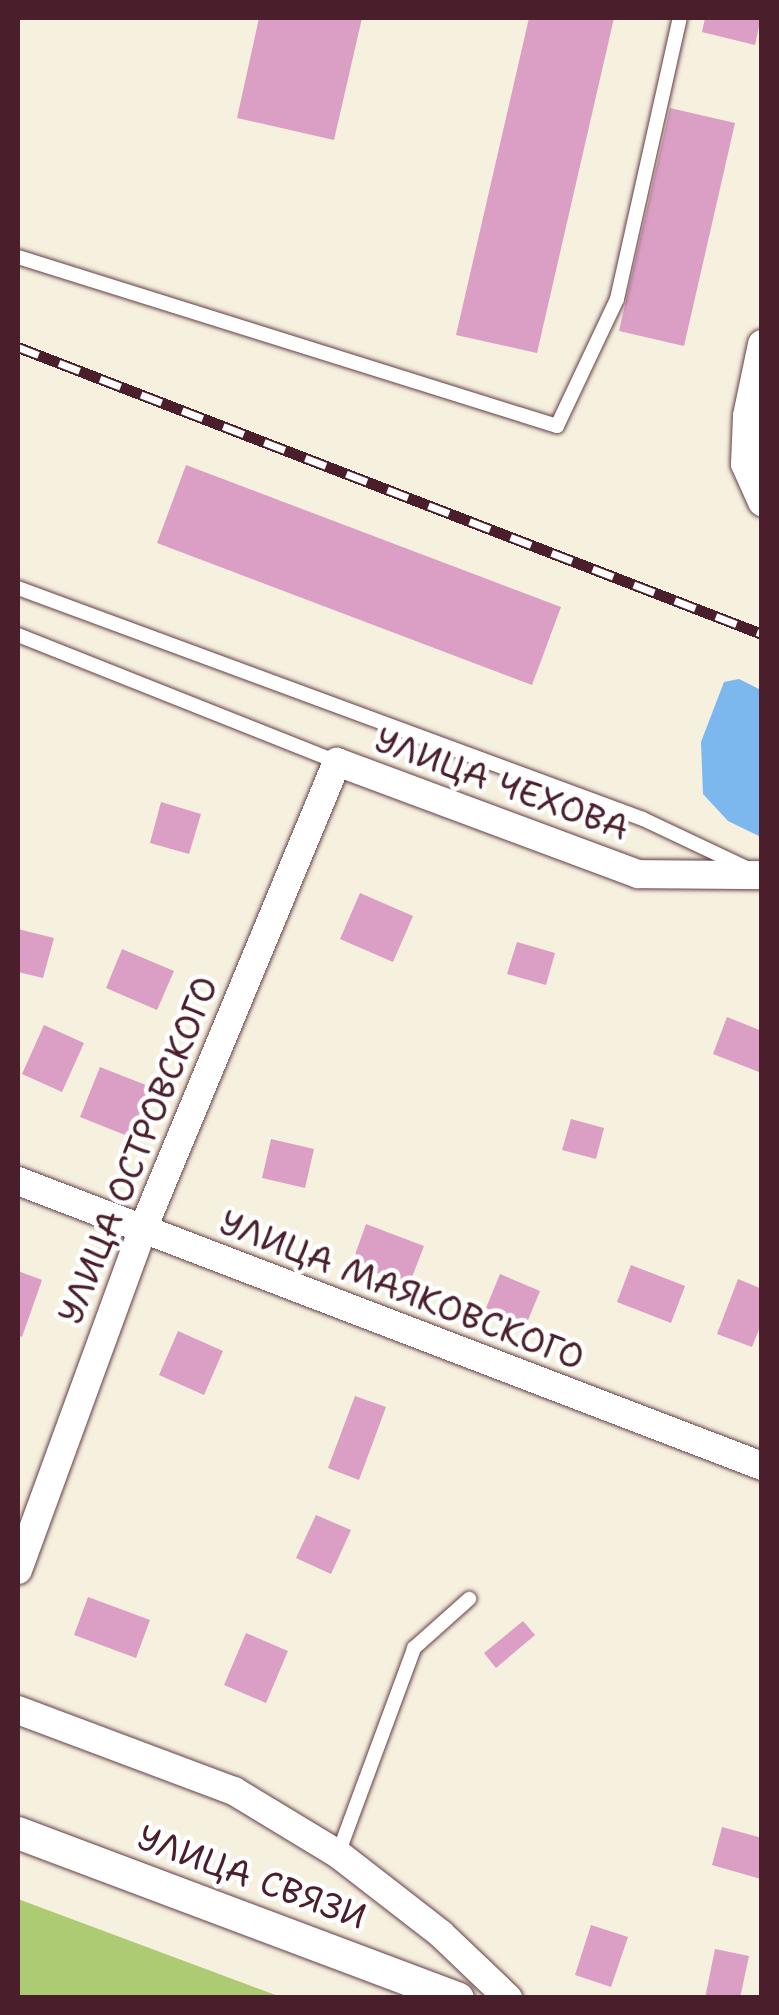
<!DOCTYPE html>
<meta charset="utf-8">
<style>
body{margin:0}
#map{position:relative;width:779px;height:2015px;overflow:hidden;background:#f6f0df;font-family:"Shantell Sans",sans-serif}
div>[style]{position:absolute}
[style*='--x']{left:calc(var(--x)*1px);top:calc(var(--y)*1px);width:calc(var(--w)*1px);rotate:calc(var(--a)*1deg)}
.green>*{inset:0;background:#adcb72}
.water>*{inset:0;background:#7cb7ee}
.building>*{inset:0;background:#db9fc5}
.roads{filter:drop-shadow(0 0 2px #643e46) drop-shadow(0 0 2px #643e46)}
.service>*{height:14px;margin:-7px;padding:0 7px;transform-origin:7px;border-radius:7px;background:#fff}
.minor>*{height:28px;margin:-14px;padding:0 14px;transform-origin:14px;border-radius:14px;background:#fff}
.tertiary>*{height:32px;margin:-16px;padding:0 16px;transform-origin:16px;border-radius:16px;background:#fff}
.rail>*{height:11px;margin-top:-5.5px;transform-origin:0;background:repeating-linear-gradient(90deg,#fff 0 22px,#4a1f2b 0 44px);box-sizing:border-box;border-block:2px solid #4a1f2b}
span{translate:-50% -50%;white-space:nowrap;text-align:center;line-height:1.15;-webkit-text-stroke:9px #fff;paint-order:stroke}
.street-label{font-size:35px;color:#4a1f2b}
.frame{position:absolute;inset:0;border:20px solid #4a1f2b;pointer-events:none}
</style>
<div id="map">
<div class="green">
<i style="clip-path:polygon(18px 1899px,281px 1997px,18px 1997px)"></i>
</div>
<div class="water">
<i style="clip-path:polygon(739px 679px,761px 690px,761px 837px,728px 821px,703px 794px,701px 742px,724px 682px)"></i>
</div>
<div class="building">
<i style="clip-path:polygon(259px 18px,362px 18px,334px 140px,237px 118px)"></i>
<i style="clip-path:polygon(529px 18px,614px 18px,537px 353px,456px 335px)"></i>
<i style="clip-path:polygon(705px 18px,761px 18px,755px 45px,702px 32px)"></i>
<i style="clip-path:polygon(670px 108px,735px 123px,684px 346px,619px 331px)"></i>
<i style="clip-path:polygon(186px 465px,561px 607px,532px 685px,157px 543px)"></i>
<i style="clip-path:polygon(161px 802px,201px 814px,189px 854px,150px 843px)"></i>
<i style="clip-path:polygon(360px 893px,413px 916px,393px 962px,340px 939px)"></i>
<i style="clip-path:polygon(18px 929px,54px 938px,43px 978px,18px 972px)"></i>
<i style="clip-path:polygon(517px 942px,555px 953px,546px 985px,507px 974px)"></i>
<i style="clip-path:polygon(122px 949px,174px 971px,157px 1010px,106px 988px)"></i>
<i style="clip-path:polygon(727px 1017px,762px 1031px,759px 1072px,713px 1054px)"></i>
<i style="clip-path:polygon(44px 1025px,84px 1043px,62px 1092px,22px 1074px)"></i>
<i style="clip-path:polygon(100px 1067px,151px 1087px,130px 1137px,80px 1117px)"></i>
<i style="clip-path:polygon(571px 1119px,604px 1128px,596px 1159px,562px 1150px)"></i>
<i style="clip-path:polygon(271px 1139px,314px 1149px,305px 1188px,262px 1178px)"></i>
<i style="clip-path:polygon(366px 1224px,424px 1246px,409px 1285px,352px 1263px)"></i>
<i style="clip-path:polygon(631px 1265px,685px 1286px,671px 1323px,617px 1302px)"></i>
<i style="clip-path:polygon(18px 1271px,42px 1280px,22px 1337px,18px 1335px)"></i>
<i style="clip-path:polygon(500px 1274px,540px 1291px,526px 1325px,486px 1308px)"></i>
<i style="clip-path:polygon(738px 1279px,762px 1289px,762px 1322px,752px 1347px,717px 1334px)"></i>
<i style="clip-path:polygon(178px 1331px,223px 1351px,204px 1395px,159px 1375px)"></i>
<i style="clip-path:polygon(355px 1396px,386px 1407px,359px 1480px,328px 1468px)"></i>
<i style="clip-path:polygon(316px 1515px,351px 1530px,331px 1574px,296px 1558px)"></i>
<i style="clip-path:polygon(88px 1597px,150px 1620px,136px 1658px,74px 1635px)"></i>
<i style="clip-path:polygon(523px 1621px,535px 1635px,496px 1668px,484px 1653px)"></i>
<i style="clip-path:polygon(246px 1633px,288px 1651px,266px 1703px,224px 1685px)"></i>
<i style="clip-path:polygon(722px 1827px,762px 1838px,761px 1879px,712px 1865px)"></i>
<i style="clip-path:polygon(591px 1925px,628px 1937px,611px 1987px,575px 1975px)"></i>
<i style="clip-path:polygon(715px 1949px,749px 1956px,740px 1998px,705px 1998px)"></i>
</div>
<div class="roads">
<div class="service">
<i style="--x:18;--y:257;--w:565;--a:17.41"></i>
<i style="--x:557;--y:426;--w:140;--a:-64.7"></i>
<i style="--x:617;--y:299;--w:288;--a:-77.4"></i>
<i style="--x:18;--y:588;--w:666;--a:20.28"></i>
<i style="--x:643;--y:819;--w:117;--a:25.3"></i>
<i style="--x:18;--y:635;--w:343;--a:21.7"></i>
<i style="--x:338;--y:1854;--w:220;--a:-69.7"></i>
<i style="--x:414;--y:1648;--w:74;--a:-41.7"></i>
</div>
<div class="minor">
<i style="--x:762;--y:344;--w:74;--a:101.8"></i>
<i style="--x:747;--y:416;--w:48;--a:92.4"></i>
<i style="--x:745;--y:464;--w:42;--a:65.9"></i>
<i style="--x:18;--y:1181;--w:797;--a:20.96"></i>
<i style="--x:18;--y:1570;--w:361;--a:-69.9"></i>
<i style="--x:142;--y:1231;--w:508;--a:-67.42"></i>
<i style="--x:337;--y:762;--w:321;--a:20.4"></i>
<i style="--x:638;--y:874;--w:124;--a:0.5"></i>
<i style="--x:18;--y:1710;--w:231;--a:20.6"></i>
<i style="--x:234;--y:1791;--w:122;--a:31.2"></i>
<i style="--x:338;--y:1854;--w:130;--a:37.8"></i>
<i style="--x:441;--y:1934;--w:93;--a:43.7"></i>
</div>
<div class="tertiary">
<i style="--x:18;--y:1833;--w:470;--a:20.6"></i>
</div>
</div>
<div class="rail">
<i style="--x:18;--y:347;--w:797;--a:21.09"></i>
</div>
<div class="street-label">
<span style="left:502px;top:784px;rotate:20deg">УЛИЦА ЧЕХОВА</span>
<span style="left:138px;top:1150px;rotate:-68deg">УЛИЦА ОСТРОВСКОГО</span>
<span style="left:402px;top:1290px;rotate:21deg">УЛИЦА МАЯКОВСКОГО</span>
<span style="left:252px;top:1877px;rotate:20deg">УЛИЦА СВЯЗИ</span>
</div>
<div class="frame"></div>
</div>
